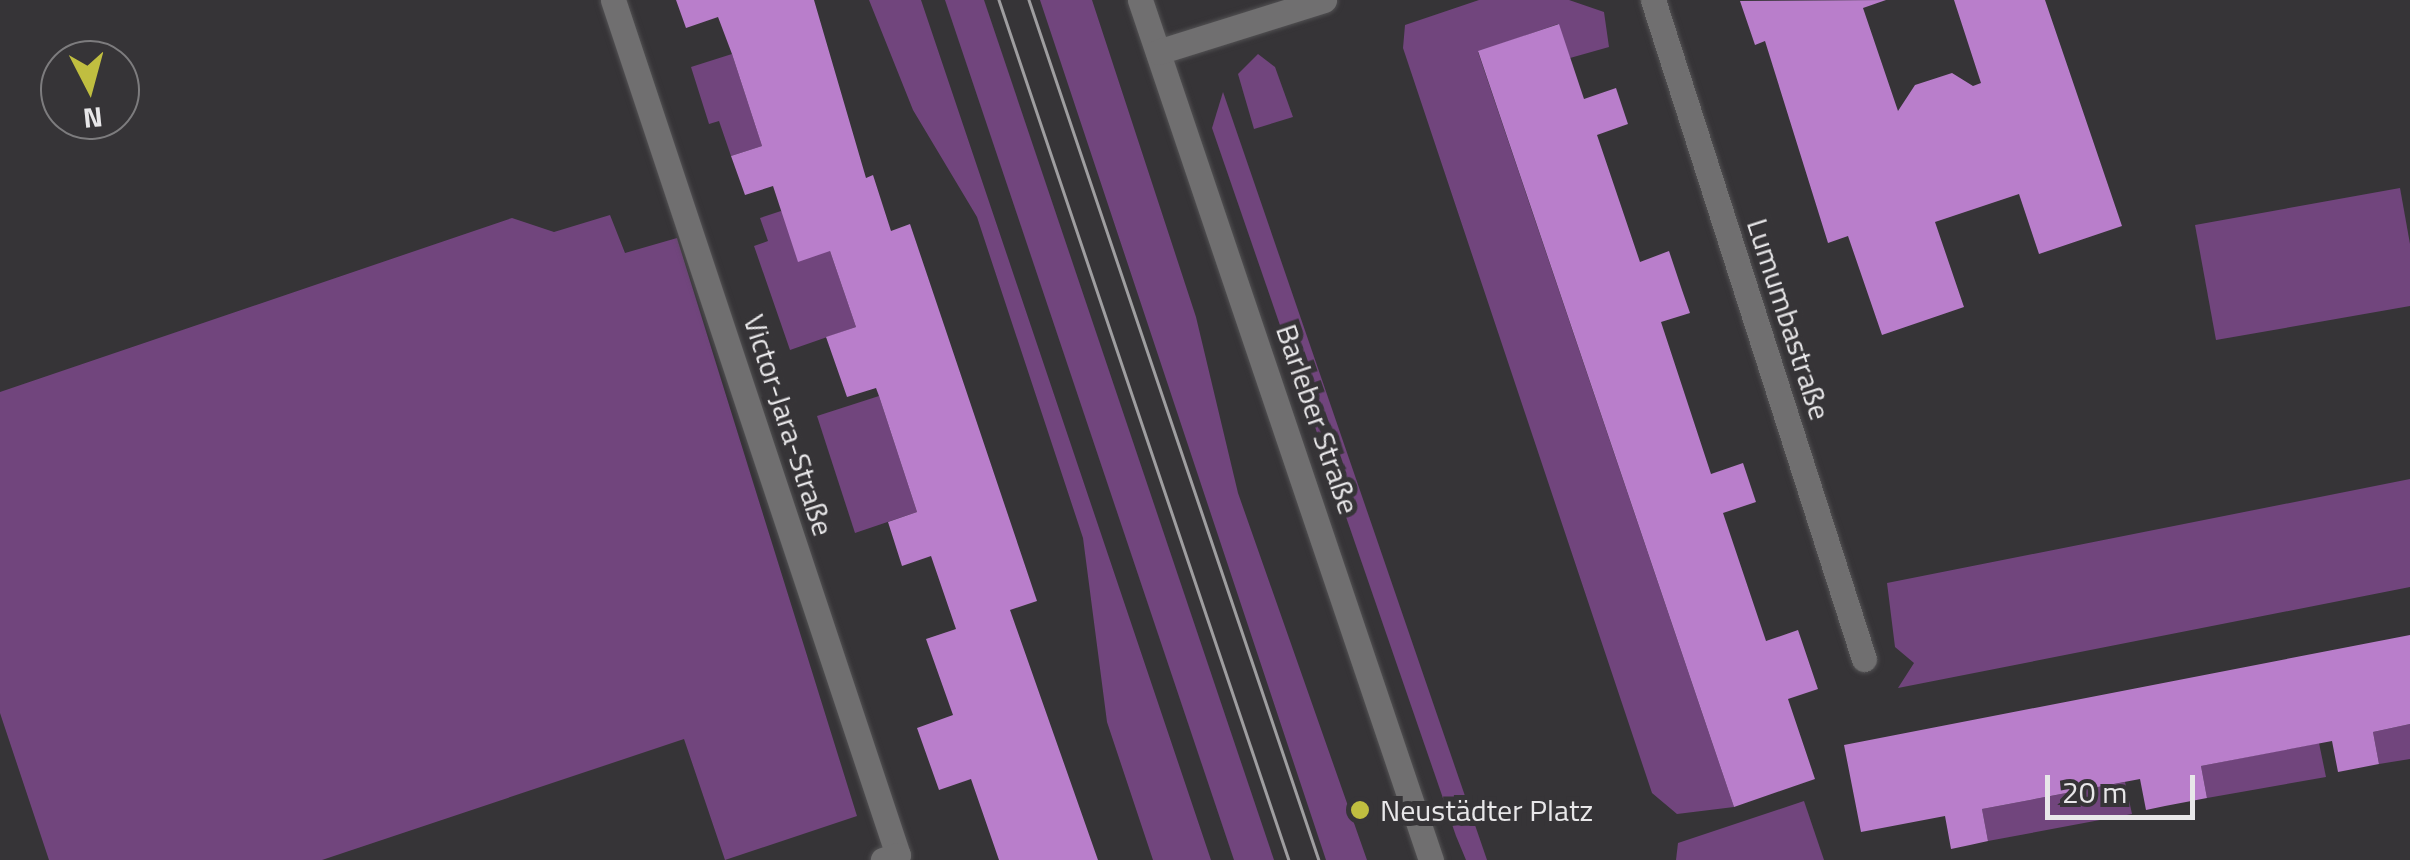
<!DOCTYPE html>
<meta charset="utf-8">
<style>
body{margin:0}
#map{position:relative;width:2410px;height:860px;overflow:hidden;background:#363437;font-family:"Titillium Web",sans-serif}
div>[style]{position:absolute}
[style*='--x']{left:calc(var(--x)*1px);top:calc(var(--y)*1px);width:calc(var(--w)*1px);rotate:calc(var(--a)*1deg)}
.green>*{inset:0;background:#71457d}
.building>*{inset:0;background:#b97ecb}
.roads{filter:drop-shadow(0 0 2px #525153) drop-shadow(0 0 2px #525153)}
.minor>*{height:25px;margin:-12.5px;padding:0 12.5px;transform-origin:12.5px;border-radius:12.5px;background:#706f70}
.tram>*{height:2.5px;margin:-1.25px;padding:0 1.25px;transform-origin:1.25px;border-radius:1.25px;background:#9f9ea0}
.dots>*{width:28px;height:28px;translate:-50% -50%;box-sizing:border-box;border:5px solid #363437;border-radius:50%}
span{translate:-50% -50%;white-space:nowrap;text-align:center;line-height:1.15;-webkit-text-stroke:10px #363437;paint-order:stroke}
.street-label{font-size:30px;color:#e8e7e9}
.poi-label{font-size:30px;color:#e8e7e9}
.left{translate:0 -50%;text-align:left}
.north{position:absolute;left:40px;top:40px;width:100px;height:100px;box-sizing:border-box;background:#363437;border:2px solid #7d7c7e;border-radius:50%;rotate:174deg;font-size:28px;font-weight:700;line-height:40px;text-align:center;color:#e8e7e9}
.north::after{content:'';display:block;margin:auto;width:35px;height:45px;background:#c0be40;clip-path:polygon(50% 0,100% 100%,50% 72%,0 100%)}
.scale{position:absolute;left:2045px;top:775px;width:150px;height:45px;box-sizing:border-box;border:5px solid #e8e7e9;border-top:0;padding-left:12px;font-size:30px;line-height:35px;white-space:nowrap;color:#e8e7e9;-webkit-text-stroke:8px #363437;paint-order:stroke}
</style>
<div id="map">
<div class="green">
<i style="clip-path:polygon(869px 0,921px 0,1211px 860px,1153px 860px,1107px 722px,1083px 538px,977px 217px,913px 110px)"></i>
<i style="clip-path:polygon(945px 0,984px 0,1274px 860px,1234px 860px)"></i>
<i style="clip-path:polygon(1040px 0,1092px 0,1196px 317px,1238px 493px,1367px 860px,1326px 860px)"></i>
<i style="clip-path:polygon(1479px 0,1569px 0,1604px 12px,1609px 47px,1570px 58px,1558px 24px,1478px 52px,1734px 807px,1677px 814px,1652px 793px,1403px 48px,1405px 25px)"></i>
<i style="clip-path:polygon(732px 54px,762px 146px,731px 156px,719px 121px,709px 124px,691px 67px)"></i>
<i style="clip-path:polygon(1258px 54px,1275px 67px,1293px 117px,1254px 129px,1238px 74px)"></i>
<i style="clip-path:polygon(1223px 92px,1487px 860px,1466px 860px,1456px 836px,1324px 453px,1212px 128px)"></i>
<i style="clip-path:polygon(2400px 188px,2410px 244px,2410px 306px,2216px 340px,2195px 225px)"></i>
<i style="clip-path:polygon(781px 211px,830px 251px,856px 327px,790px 350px,754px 246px,768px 241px,760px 218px)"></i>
<i style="clip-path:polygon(610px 215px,625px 253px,677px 238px,857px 816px,725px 860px,684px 739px,322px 860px,49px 860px,0 713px,0 392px,512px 218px,554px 232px)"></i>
<i style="clip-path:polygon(879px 396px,917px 512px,855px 533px,817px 416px)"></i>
<i style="clip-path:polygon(2410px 479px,2410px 587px,1898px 688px,1914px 663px,1895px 647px,1887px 583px)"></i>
<i style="clip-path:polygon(2410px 724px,2410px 759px,2379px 764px,2373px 732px)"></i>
<i style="clip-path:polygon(2319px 743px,2326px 777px,2207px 798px,2201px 766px)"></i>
<i style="clip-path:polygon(2125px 782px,2132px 814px,1988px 841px,1982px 809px)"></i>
<i style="clip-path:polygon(1804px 801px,1824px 860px,1676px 860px,1678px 843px)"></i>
</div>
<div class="building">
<i style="clip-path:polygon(676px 0,814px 0,866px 178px,873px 175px,891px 231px,910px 224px,1037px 601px,1010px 610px,1098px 860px,999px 860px,971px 779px,939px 790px,917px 728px,953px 715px,926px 639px,956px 629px,931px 556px,902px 566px,888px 522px,917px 512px,879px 396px,876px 388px,847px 397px,826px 337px,856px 327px,830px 251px,798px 262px,773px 186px,745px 195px,731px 156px,762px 146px,732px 54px,718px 17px,686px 28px)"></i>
<i style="clip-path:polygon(1886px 0,1863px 8px,1898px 111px,1915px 85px,1952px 73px,1973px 86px,1981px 83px,1954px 0,2045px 0,2122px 226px,2039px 254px,2019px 194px,1935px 222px,1964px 307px,1882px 335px,1848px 236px,1828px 243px,1765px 41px,1755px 45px,1740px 1px)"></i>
<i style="clip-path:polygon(1559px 24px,1584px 99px,1616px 88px,1628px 124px,1597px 135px,1640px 262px,1669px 251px,1682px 290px,1690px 313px,1661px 322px,1711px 474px,1743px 463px,1756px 502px,1723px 513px,1766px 641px,1798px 630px,1818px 689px,1788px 699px,1815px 779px,1734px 807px,1478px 51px)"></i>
<i style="clip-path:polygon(2410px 635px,2410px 724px,2373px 732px,2379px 764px,2338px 772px,2332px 741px,2201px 766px,2207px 798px,2165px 806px,2146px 810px,2140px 779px,1982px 809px,1988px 841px,1970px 845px,1951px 849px,1945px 816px,1861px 832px,1844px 745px)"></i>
</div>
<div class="roads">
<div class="minor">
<i style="--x:613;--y:0;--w:901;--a:71.57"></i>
<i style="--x:898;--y:855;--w:16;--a:162"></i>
<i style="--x:1140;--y:0;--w:908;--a:71.31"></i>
<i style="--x:1653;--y:0;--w:692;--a:72.25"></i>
<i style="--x:1158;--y:52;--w:174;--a:-17.4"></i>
</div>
</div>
<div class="tram">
<i style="--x:999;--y:0;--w:908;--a:71.37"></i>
<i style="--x:1029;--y:0;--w:908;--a:71.37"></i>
</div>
<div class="dots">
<i style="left:1360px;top:810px;background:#c0be40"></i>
</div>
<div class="street-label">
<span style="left:1789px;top:319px;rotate:72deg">Lumumbastraße</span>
<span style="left:1318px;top:419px;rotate:71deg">Barleber Straße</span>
<span style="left:789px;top:425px;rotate:72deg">Victor-Jara-Straße</span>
</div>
<div class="poi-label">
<span class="left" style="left:1380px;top:810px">Neustädter Platz</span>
</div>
<div class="north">N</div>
<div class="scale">20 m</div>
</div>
